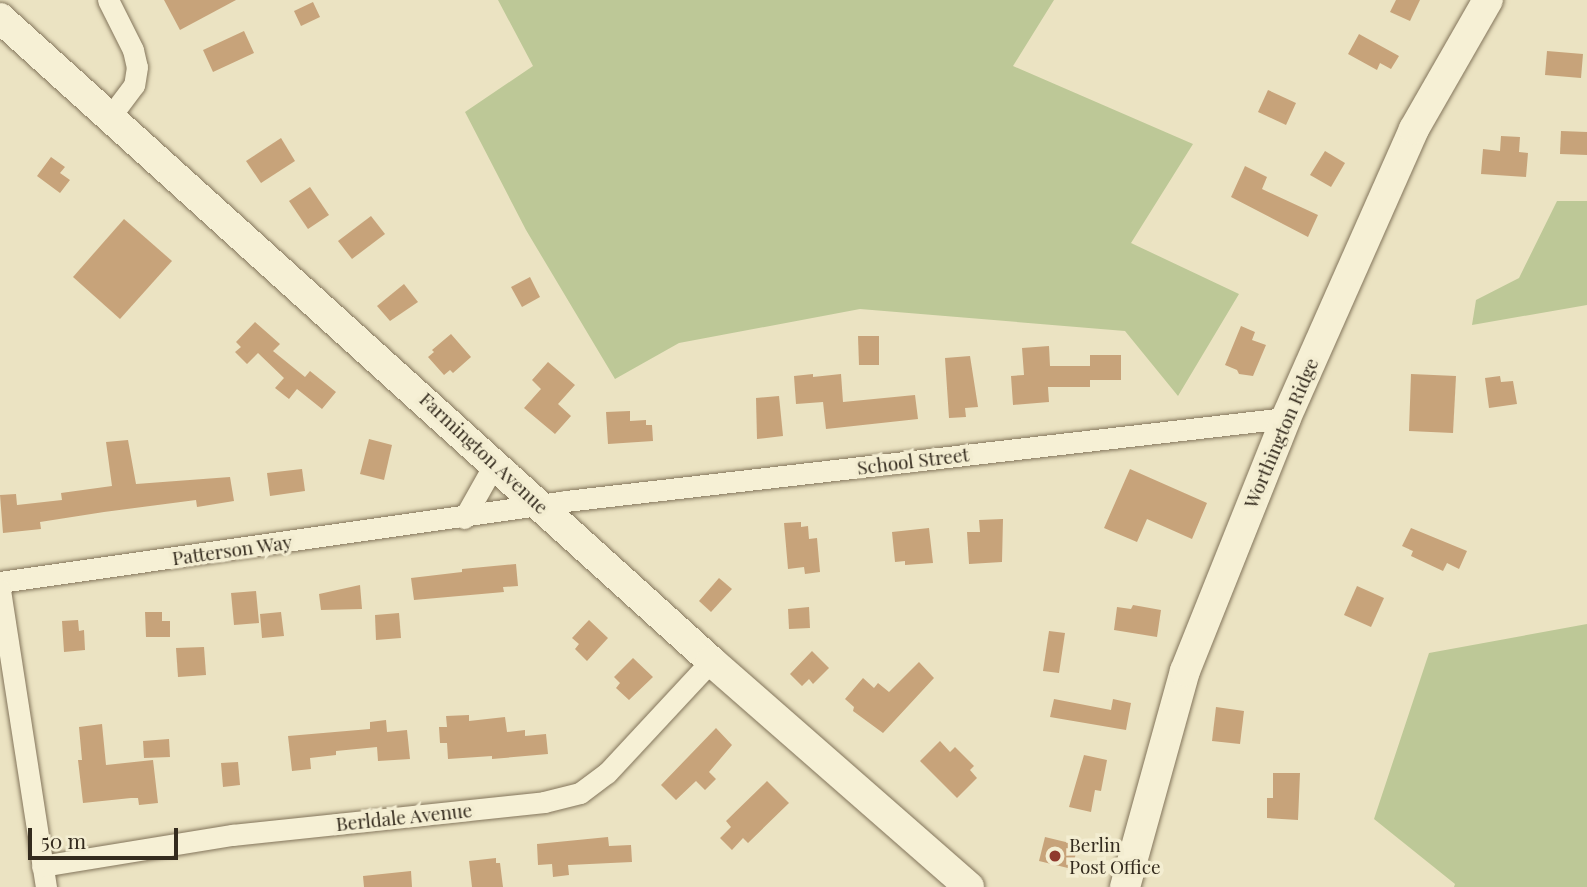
<!DOCTYPE html>
<style>
body{margin:0}
#map{position:relative;width:1587px;height:887px;overflow:hidden;background:#ebe3c2;font-family:"Playfair Display",serif}
div>[style]{position:absolute}
[style*='--x']{left:calc(var(--x)*1px);top:calc(var(--y)*1px);width:calc(var(--w)*1px);rotate:calc(var(--a)*1deg)}
.green>*{inset:0;background:#bdc897}
.building>*{inset:0;background:#c7a37a}
.roads{filter:drop-shadow(0 0 2px #83755b) drop-shadow(0 0 2px #83755b)}
.street>*{height:21px;margin:-10.5px;padding:0 10.5px;transform-origin:10.5px;border-radius:10.5px;background:#f6f0d5}
.secondary>*{height:30px;margin:-15px;padding:0 15px;transform-origin:15px;border-radius:15px;background:#f6f0d5}
.dots>*{width:19px;height:19px;translate:-50% -50%;box-sizing:border-box;border:4px solid #f3edd1;border-radius:50%}
span{translate:-50% -50%;white-space:nowrap;text-align:center;line-height:1.15;-webkit-text-stroke:7px #f3edd1;paint-order:stroke}
.street-label{font-size:19px;color:#342b1e}
.poi-label{font-size:19px;color:#342b1e}
.left{translate:0 -50%;text-align:left}
.scale{position:absolute;left:28px;top:828px;width:150px;height:32px;box-sizing:border-box;border:4px solid #342b1e;border-top:0;padding-left:9px;font-size:21px;line-height:24px;white-space:nowrap;color:#342b1e;-webkit-text-stroke:5px #f3edd1;paint-order:stroke}
</style>
<div id="map">
<div class="green">
<i style="clip-path:polygon(498px 0,1054px 0,1013px 66px,1193px 144px,1131px 243px,1239px 294px,1178px 396px,1125px 331px,860px 309px,679px 343px,615px 379px,526px 230px,465px 112px,533px 66px)"></i>
<i style="clip-path:polygon(1557px 201px,1587px 201px,1587px 305px,1472px 325px,1476px 300px,1519px 278px)"></i>
<i style="clip-path:polygon(1587px 624px,1587px 887px,1454px 887px,1455px 884px,1374px 819px,1429px 653px)"></i>
</div>
<div class="building">
<i style="clip-path:polygon(164px 0,236px 0,180px 30px)"></i>
<i style="clip-path:polygon(1396px 0,1420px 0,1410px 21px,1390px 12px)"></i>
<i style="clip-path:polygon(313px 2px,320px 17px,301px 26px,294px 11px)"></i>
<i style="clip-path:polygon(244px 31px,254px 53px,213px 72px,203px 50px)"></i>
<i style="clip-path:polygon(1359px 34px,1399px 56px,1391px 69px,1380px 63px,1377px 70px,1348px 54px)"></i>
<i style="clip-path:polygon(1547px 51px,1583px 54px,1581px 78px,1545px 75px)"></i>
<i style="clip-path:polygon(1268px 90px,1296px 103px,1286px 125px,1258px 112px)"></i>
<i style="clip-path:polygon(1561px 131px,1587px 132px,1587px 155px,1560px 154px)"></i>
<i style="clip-path:polygon(1501px 136px,1520px 137px,1519px 152px,1528px 153px,1526px 177px,1481px 174px,1483px 149px,1500px 151px)"></i>
<i style="clip-path:polygon(281px 138px,295px 161px,261px 183px,246px 161px)"></i>
<i style="clip-path:polygon(1325px 151px,1345px 163px,1331px 187px,1310px 175px)"></i>
<i style="clip-path:polygon(51px 157px,65px 167px,60px 173px,70px 180px,60px 193px,37px 176px)"></i>
<i style="clip-path:polygon(1245px 166px,1267px 177px,1262px 189px,1318px 215px,1308px 237px,1231px 197px)"></i>
<i style="clip-path:polygon(310px 187px,329px 215px,308px 229px,289px 201px)"></i>
<i style="clip-path:polygon(371px 216px,385px 234px,352px 259px,338px 241px)"></i>
<i style="clip-path:polygon(124px 219px,172px 261px,120px 319px,73px 277px)"></i>
<i style="clip-path:polygon(530px 277px,540px 297px,522px 307px,511px 287px)"></i>
<i style="clip-path:polygon(404px 284px,418px 302px,390px 321px,377px 306px)"></i>
<i style="clip-path:polygon(255px 322px,280px 344px,273px 351px,305px 377px,310px 371px,336px 392px,322px 409px,297px 389px,289px 399px,275px 388px,284px 378px,258px 353px,247px 364px,235px 352px,241px 347px,236px 342px)"></i>
<i style="clip-path:polygon(1241px 326px,1255px 332px,1252px 340px,1266px 345px,1253px 376px,1239px 374px,1237px 370px,1225px 365px)"></i>
<i style="clip-path:polygon(451px 334px,471px 357px,453px 373px,450px 370px,444px 375px,428px 357px,434px 352px,432px 350px)"></i>
<i style="clip-path:polygon(858px 336px,879px 336px,879px 365px,859px 365px)"></i>
<i style="clip-path:polygon(1049px 346px,1050px 366px,1090px 366px,1090px 355px,1121px 355px,1121px 380px,1090px 380px,1090px 387px,1048px 387px,1049px 402px,1013px 405px,1011px 376px,1024px 375px,1022px 348px)"></i>
<i style="clip-path:polygon(970px 356px,978px 407px,965px 408px,966px 417px,949px 418px,945px 358px)"></i>
<i style="clip-path:polygon(548px 362px,575px 385px,558px 404px,571px 416px,555px 434px,524px 408px,541px 389px,532px 380px)"></i>
<i style="clip-path:polygon(813px 374px,813px 377px,841px 374px,843px 402px,915px 395px,918px 419px,826px 429px,823px 402px,796px 404px,794px 376px)"></i>
<i style="clip-path:polygon(1411px 374px,1456px 376px,1453px 433px,1409px 431px)"></i>
<i style="clip-path:polygon(1500px 376px,1501px 382px,1513px 381px,1517px 404px,1489px 408px,1485px 378px)"></i>
<i style="clip-path:polygon(779px 396px,783px 436px,757px 439px,756px 398px)"></i>
<i style="clip-path:polygon(630px 411px,630px 421px,646px 420px,646px 425px,652px 425px,653px 441px,608px 444px,606px 412px)"></i>
<i style="clip-path:polygon(369px 439px,392px 445px,384px 480px,360px 474px)"></i>
<i style="clip-path:polygon(128px 440px,136px 484px,230px 477px,234px 501px,197px 507px,196px 500px,104px 512px,40px 522px,41px 529px,3px 533px,0 495px,16px 494px,17px 505px,62px 500px,61px 493px,112px 486px,106px 442px)"></i>
<i style="clip-path:polygon(302px 469px,305px 491px,270px 496px,267px 473px)"></i>
<i style="clip-path:polygon(1130px 469px,1207px 503px,1192px 539px,1147px 519px,1137px 542px,1104px 528px)"></i>
<i style="clip-path:polygon(1003px 519px,1002px 562px,969px 564px,967px 532px,980px 532px,979px 520px)"></i>
<i style="clip-path:polygon(801px 522px,801px 527px,808px 526px,809px 539px,817px 538px,820px 572px,805px 574px,804px 567px,788px 569px,784px 523px)"></i>
<i style="clip-path:polygon(929px 528px,933px 563px,905px 565px,905px 561px,895px 562px,892px 532px)"></i>
<i style="clip-path:polygon(1411px 528px,1467px 551px,1459px 569px,1447px 563px,1443px 571px,1411px 556px,1413px 551px,1402px 546px)"></i>
<i style="clip-path:polygon(516px 564px,518px 586px,503px 587px,504px 592px,414px 600px,411px 578px,462px 572px,462px 569px)"></i>
<i style="clip-path:polygon(719px 578px,732px 589px,711px 612px,699px 601px)"></i>
<i style="clip-path:polygon(360px 585px,362px 609px,321px 610px,319px 594px)"></i>
<i style="clip-path:polygon(1357px 586px,1384px 598px,1371px 627px,1344px 615px)"></i>
<i style="clip-path:polygon(256px 591px,259px 623px,234px 625px,231px 593px)"></i>
<i style="clip-path:polygon(1133px 605px,1161px 610px,1157px 637px,1114px 630px,1117px 607px,1131px 609px)"></i>
<i style="clip-path:polygon(809px 607px,810px 628px,789px 629px,788px 609px)"></i>
<i style="clip-path:polygon(145px 612px,162px 612px,162px 621px,170px 621px,170px 637px,146px 637px)"></i>
<i style="clip-path:polygon(281px 612px,284px 636px,262px 638px,260px 614px)"></i>
<i style="clip-path:polygon(399px 613px,401px 638px,376px 640px,375px 615px)"></i>
<i style="clip-path:polygon(78px 620px,79px 631px,84px 630px,85px 650px,64px 652px,62px 621px)"></i>
<i style="clip-path:polygon(589px 620px,608px 638px,587px 661px,575px 649px,579px 644px,572px 638px)"></i>
<i style="clip-path:polygon(1049px 631px,1065px 633px,1059px 673px,1043px 671px)"></i>
<i style="clip-path:polygon(204px 647px,206px 675px,178px 677px,176px 648px)"></i>
<i style="clip-path:polygon(812px 651px,829px 668px,813px 684px,809px 679px,802px 686px,790px 674px)"></i>
<i style="clip-path:polygon(633px 658px,653px 677px,629px 700px,616px 688px,620px 683px,614px 677px)"></i>
<i style="clip-path:polygon(919px 662px,934px 678px,883px 733px,853px 711px,854px 707px,845px 699px,863px 678px,874px 688px,878px 683px,889px 692px)"></i>
<i style="clip-path:polygon(1054px 699px,1111px 710px,1113px 699px,1131px 703px,1126px 730px,1050px 717px)"></i>
<i style="clip-path:polygon(1216px 707px,1244px 711px,1240px 744px,1212px 741px)"></i>
<i style="clip-path:polygon(469px 715px,469px 721px,505px 717px,507px 732px,525px 730px,525px 736px,546px 734px,548px 754px,492px 759px,492px 756px,448px 759px,447px 743px,440px 743px,439px 727px,447px 727px,446px 716px)"></i>
<i style="clip-path:polygon(386px 720px,387px 732px,407px 730px,410px 759px,378px 761px,377px 747px,336px 751px,336px 755px,310px 758px,311px 769px,292px 771px,288px 736px,370px 729px,370px 722px)"></i>
<i style="clip-path:polygon(102px 724px,106px 765px,153px 760px,158px 803px,139px 805px,138px 798px,131px 798px,83px 803px,78px 760px,82px 760px,79px 727px)"></i>
<i style="clip-path:polygon(716px 728px,732px 745px,709px 772px,716px 779px,705px 790px,696px 781px,676px 800px,661px 785px)"></i>
<i style="clip-path:polygon(169px 739px,170px 757px,144px 758px,143px 741px)"></i>
<i style="clip-path:polygon(940px 741px,950px 752px,955px 747px,974px 766px,970px 770px,977px 778px,957px 798px,920px 761px)"></i>
<i style="clip-path:polygon(1084px 755px,1107px 760px,1101px 791px,1095px 790px,1091px 812px,1069px 807px)"></i>
<i style="clip-path:polygon(238px 762px,240px 785px,223px 787px,221px 763px)"></i>
<i style="clip-path:polygon(1273px 773px,1300px 773px,1298px 820px,1267px 818px,1267px 798px,1273px 798px)"></i>
<i style="clip-path:polygon(767px 781px,789px 803px,748px 843px,743px 838px,732px 850px,720px 838px,731px 827px,726px 821px)"></i>
<i style="clip-path:polygon(608px 837px,609px 846px,631px 845px,632px 862px,568px 865px,569px 875px,553px 877px,552px 864px,538px 865px,537px 844px)"></i>
<i style="clip-path:polygon(1045px 837px,1078px 845px,1072px 869px,1039px 861px)"></i>
<i style="clip-path:polygon(496px 858px,496px 863px,500px 863px,503px 887px,472px 887px,469px 861px)"></i>
<i style="clip-path:polygon(411px 871px,412px 887px,364px 887px,363px 876px)"></i>
</div>
<div class="roads">
<div class="street">
<i style="--x:108;--y:0;--w:56;--a:63.4"></i>
<i style="--x:133;--y:50;--w:17;--a:77"></i>
<i style="--x:137;--y:67;--w:18;--a:99"></i>
<i style="--x:134;--y:85;--w:40;--a:127"></i>
<i style="--x:464;--y:518;--w:63;--a:-60.6"></i>
<i style="--x:0;--y:582;--w:572;--a:-8.14"></i>
<i style="--x:566;--y:501;--w:725;--a:-6.58"></i>
<i style="--x:0;--y:590;--w:301;--a:81.2"></i>
<i style="--x:42;--y:866;--w:193;--a:-9.3"></i>
<i style="--x:232;--y:835;--w:314;--a:-6"></i>
<i style="--x:544;--y:802;--w:37;--a:-14"></i>
<i style="--x:580;--y:793;--w:34;--a:-37"></i>
<i style="--x:607;--y:773;--w:153;--a:-47.1"></i>
</div>
<div class="secondary">
<i style="--x:0;--y:18;--w:959;--a:42.12"></i>
<i style="--x:711;--y:661;--w:343;--a:41.2"></i>
<i style="--x:1125;--y:887;--w:224;--a:-74.5"></i>
<i style="--x:1185;--y:671;--w:272;--a:-68.2"></i>
<i style="--x:1286;--y:418;--w:316;--a:-66.1"></i>
<i style="--x:1414;--y:129;--w:149;--a:-60.2"></i>
</div>
</div>
<div class="dots">
<i style="left:1055px;top:856px;background:#8f392e"></i>
</div>
<div class="street-label">
<span style="left:1281px;top:433px;rotate:-67deg">Worthington Ridge</span>
<span style="left:484px;top:453px;rotate:43deg">Farmington Avenue</span>
<span style="left:913px;top:461px;rotate:-7deg">School Street</span>
<span style="left:232px;top:550px;rotate:-8deg">Patterson Way</span>
<span style="left:404px;top:817px;rotate:-6deg">Berldale Avenue</span>
</div>
<div class="poi-label">
<span class="left" style="left:1069px;top:856px">Berlin<br>Post Office</span>
</div>
<div class="scale">50 m</div>
</div>
